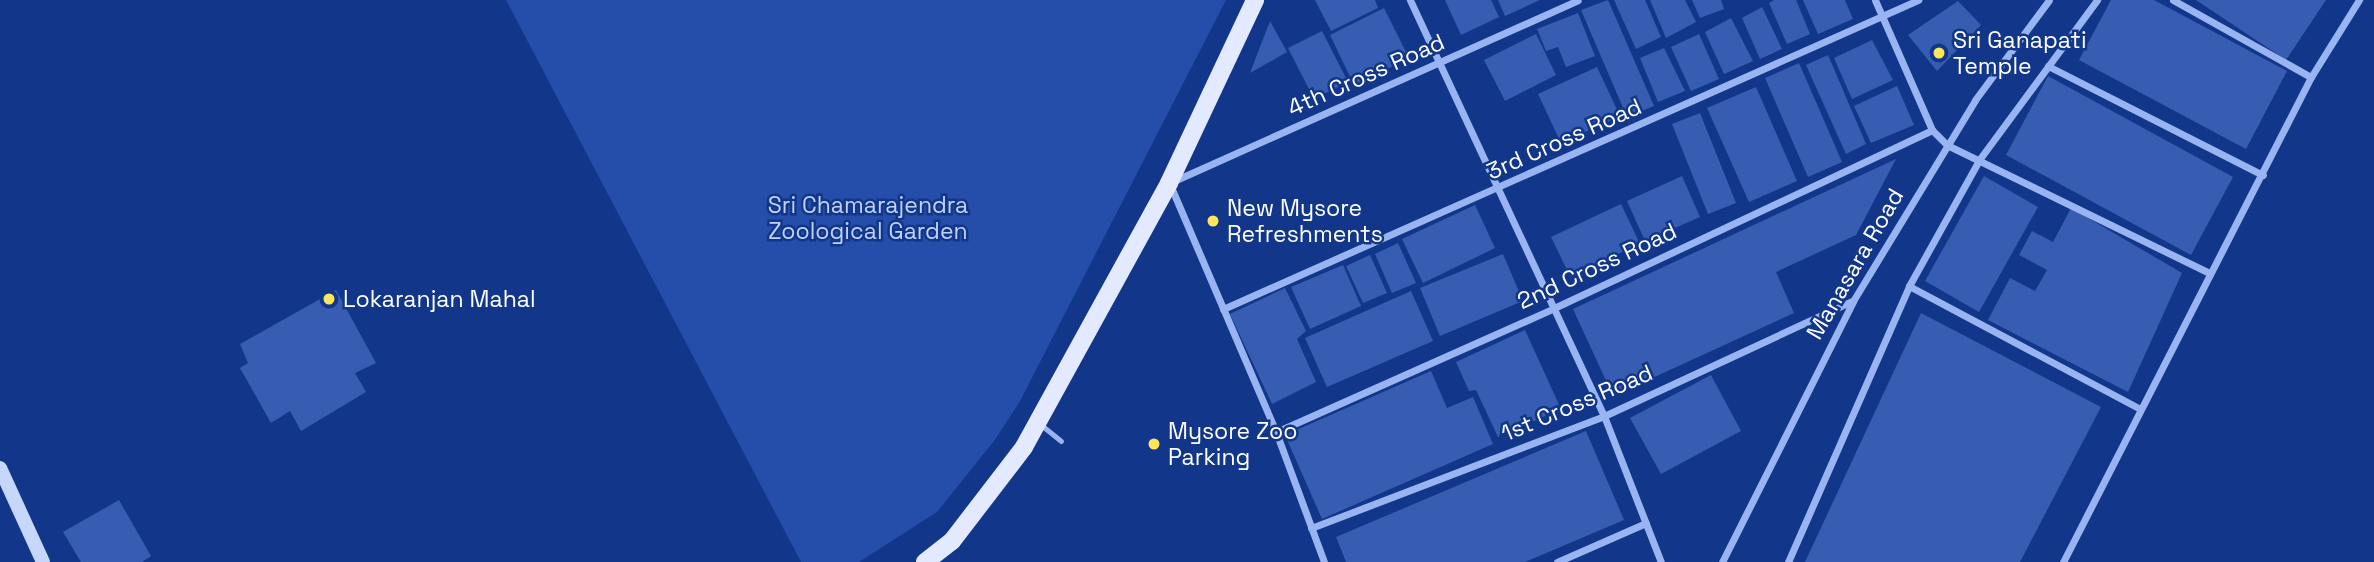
<!DOCTYPE html>
<style>
body{margin:0}
#map{position:relative;width:2374px;height:562px;overflow:hidden;background:#12378a;font-family:"Space Grotesk",sans-serif}
div>[style]{position:absolute}
[style*='--x']{left:calc(var(--x)*1px);top:calc(var(--y)*1px);width:calc(var(--w)*1px);rotate:calc(var(--a)*1deg)}
.green>*{inset:0;background:#244eaa}
.building>*{inset:0;background:#365db2}
.service>*{height:5px;margin:-2.5px;padding:0 2.5px;transform-origin:2.5px;border-radius:2.5px;background:#99b5f1}
.minor>*{height:7px;margin:-3.5px;padding:0 3.5px;transform-origin:3.5px;border-radius:3.5px;background:#99b5f1}
.secondary>*{height:14px;margin:-7px;padding:0 7px;transform-origin:7px;border-radius:7px;background:#c7d7fb}
.primary>*{height:18px;margin:-9px;padding:0 9px;transform-origin:9px;border-radius:9px;background:#e3eaff}
.dots>*{width:19px;height:19px;translate:-50% -50%;box-sizing:border-box;border:4px solid #12378a;border-radius:50%}
span{translate:-50% -50%;white-space:nowrap;text-align:center;line-height:1.15;-webkit-text-stroke:5px #12378a;paint-order:stroke}
.poi-label{font-size:23px;color:#fff}
.left{translate:0 -50%;text-align:left}
.street-label{font-size:23px;color:#fff}
.park-label{font-size:23px;color:#c0d3fc}
</style>
<div id="map">
<div class="green">
<i style="clip-path:polygon(506px 0,1226px 0,1019px 403px,994px 441px,937px 512px,859px 562px,801px 562px)"></i>
</div>
<div class="building">
<i style="clip-path:polygon(1315px 0,1375px 0,1378px 8px,1331px 31px)"></i>
<i style="clip-path:polygon(1445px 0,1491px 0,1499px 17px,1461px 35px)"></i>
<i style="clip-path:polygon(1498px 0,1540px 0,1505px 16px)"></i>
<i style="clip-path:polygon(1608px 0,1654px 106px,1627px 117px,1581px 10px)"></i>
<i style="clip-path:polygon(1614px 0,1645px 0,1661px 37px,1636px 49px)"></i>
<i style="clip-path:polygon(1650px 0,1685px 0,1696px 22px,1666px 38px)"></i>
<i style="clip-path:polygon(1692px 0,1721px 0,1724px 9px,1700px 18px)"></i>
<i style="clip-path:polygon(1774px 0,1796px 0,1810px 34px,1787px 44px,1769px 3px)"></i>
<i style="clip-path:polygon(1803px 0,1845px 0,1853px 19px,1818px 34px)"></i>
<i style="clip-path:polygon(2111px 0,2154px 0,2287px 71px,2246px 149px,2079px 60px)"></i>
<i style="clip-path:polygon(2196px 0,2326px 0,2286px 60px)"></i>
<i style="clip-path:polygon(1958px 1px,1981px 25px,1937px 71px,1908px 35px)"></i>
<i style="clip-path:polygon(1762px 7px,1782px 49px,1760px 59px,1742px 18px)"></i>
<i style="clip-path:polygon(1384px 8px,1409px 58px,1354px 85px,1330px 35px)"></i>
<i style="clip-path:polygon(1578px 13px,1595px 56px,1566px 67px,1558px 47px,1546px 51px,1537px 29px)"></i>
<i style="clip-path:polygon(1731px 18px,1753px 61px,1724px 74px,1705px 32px)"></i>
<i style="clip-path:polygon(1270px 21px,1287px 52px,1250px 73px)"></i>
<i style="clip-path:polygon(1322px 31px,1348px 82px,1314px 99px,1288px 48px)"></i>
<i style="clip-path:polygon(1536px 34px,1556px 75px,1505px 101px,1484px 60px)"></i>
<i style="clip-path:polygon(1699px 34px,1719px 79px,1691px 91px,1671px 47px)"></i>
<i style="clip-path:polygon(1872px 40px,1893px 80px,1852px 99px,1834px 58px)"></i>
<i style="clip-path:polygon(1664px 48px,1685px 91px,1658px 102px,1640px 58px)"></i>
<i style="clip-path:polygon(1828px 55px,1866px 144px,1846px 154px,1806px 65px)"></i>
<i style="clip-path:polygon(1799px 63px,1842px 162px,1808px 177px,1765px 78px)"></i>
<i style="clip-path:polygon(1597px 67px,1620px 116px,1561px 143px,1538px 94px)"></i>
<i style="clip-path:polygon(2048px 76px,2233px 177px,2191px 255px,2006px 155px)"></i>
<i style="clip-path:polygon(1897px 86px,1914px 125px,1871px 143px,1854px 106px)"></i>
<i style="clip-path:polygon(1756px 87px,1797px 181px,1749px 202px,1707px 108px)"></i>
<i style="clip-path:polygon(1700px 113px,1736px 203px,1708px 214px,1672px 124px)"></i>
<i style="clip-path:polygon(1896px 159px,1856px 235px,1776px 272px,1794px 313px,1613px 396px,1573px 309px)"></i>
<i style="clip-path:polygon(1682px 176px,1700px 217px,1645px 241px,1627px 201px)"></i>
<i style="clip-path:polygon(1984px 176px,2038px 207px,1979px 312px,1925px 281px)"></i>
<i style="clip-path:polygon(1621px 204px,1640px 244px,1570px 276px,1551px 237px)"></i>
<i style="clip-path:polygon(1475px 205px,1495px 248px,1423px 283px,1402px 239px)"></i>
<i style="clip-path:polygon(2071px 208px,2182px 273px,2128px 392px,1988px 320px,2010px 278px,2035px 291px,2047px 270px,2019px 255px,2032px 231px,2053px 242px)"></i>
<i style="clip-path:polygon(1398px 243px,1416px 283px,1392px 293px,1375px 254px)"></i>
<i style="clip-path:polygon(1503px 254px,1523px 301px,1440px 336px,1420px 288px)"></i>
<i style="clip-path:polygon(1370px 255px,1387px 293px,1363px 303px,1346px 266px)"></i>
<i style="clip-path:polygon(1343px 265px,1361px 306px,1310px 329px,1291px 287px)"></i>
<i style="clip-path:polygon(1285px 288px,1306px 331px,1297px 339px,1316px 382px,1272px 404px,1230px 314px)"></i>
<i style="clip-path:polygon(336px 290px,376px 363px,355px 373px,366px 392px,301px 431px,290px 411px,271px 423px,240px 368px,248px 363px,240px 344px)"></i>
<i style="clip-path:polygon(1411px 291px,1433px 341px,1327px 387px,1305px 338px)"></i>
<i style="clip-path:polygon(1921px 313px,2101px 407px,2020px 562px,1805px 562px)"></i>
<i style="clip-path:polygon(1525px 330px,1561px 409px,1498px 437px,1476px 390px,1469px 391px,1456px 362px)"></i>
<i style="clip-path:polygon(1431px 371px,1447px 408px,1473px 397px,1493px 444px,1322px 519px,1285px 435px)"></i>
<i style="clip-path:polygon(1711px 375px,1741px 431px,1661px 474px,1630px 418px)"></i>
<i style="clip-path:polygon(1586px 431px,1624px 520px,1525px 562px,1346px 562px,1336px 537px)"></i>
<i style="clip-path:polygon(119px 500px,151px 556px,142px 562px,81px 562px,63px 532px)"></i>
</div>
<div class="service">
<i style="--x:1040;--y:424;--w:27;--a:39"></i>
</div>
<div class="minor">
<i style="--x:1410;--y:0;--w:459;--a:65"></i>
<i style="--x:1604;--y:416;--w:157;--a:68.7"></i>
<i style="--x:1875;--y:0;--w:142;--a:66.3"></i>
<i style="--x:1932;--y:130;--w:21;--a:45"></i>
<i style="--x:1947;--y:145;--w:292;--a:26"></i>
<i style="--x:2173;--y:0;--w:158;--a:29.2"></i>
<i style="--x:2048;--y:66;--w:241;--a:26.9"></i>
<i style="--x:1176;--y:180;--w:440;--a:-24.1"></i>
<i style="--x:1171;--y:187;--w:267;--a:66.8"></i>
<i style="--x:1276;--y:432;--w:139;--a:69.7"></i>
<i style="--x:1909;--y:286;--w:262;--a:28"></i>
<i style="--x:1223;--y:309;--w:761;--a:-23.97"></i>
<i style="--x:1276;--y:432;--w:304;--a:-24"></i>
<i style="--x:1554;--y:308;--w:418;--a:-25.2"></i>
<i style="--x:1311;--y:528;--w:314;--a:-20.9"></i>
<i style="--x:1604;--y:416;--w:273;--a:-24.9"></i>
<i style="--x:1557;--y:562;--w:97;--a:-23.7"></i>
<i style="--x:1722;--y:562;--w:292;--a:-63.3"></i>
<i style="--x:1853;--y:301;--w:235;--a:-58.7"></i>
<i style="--x:1975;--y:100;--w:124;--a:-53.5"></i>
<i style="--x:1788;--y:562;--w:301;--a:-66.3"></i>
<i style="--x:1909;--y:286;--w:144;--a:-60.9"></i>
<i style="--x:1979;--y:160;--w:199;--a:-53.6"></i>
<i style="--x:2063;--y:562;--w:545;--a:-62.92"></i>
<i style="--x:2311;--y:77;--w:91;--a:-58.1"></i>
</div>
<div class="secondary">
<i style="--x:0;--y:468;--w:103;--a:65.4"></i>
</div>
<div class="primary">
<i style="--x:925;--y:562;--w:34;--a:-38"></i>
<i style="--x:952;--y:541;--w:118;--a:-52.5"></i>
<i style="--x:1024;--y:447;--w:301;--a:-61.2"></i>
<i style="--x:1169;--y:183;--w:202;--a:-64.8"></i>
</div>
<div class="dots">
<i style="left:1939px;top:53px;background:#ffe559"></i>
<i style="left:1213px;top:221px;background:#ffe559"></i>
<i style="left:329px;top:299px;background:#ffe559"></i>
<i style="left:1154px;top:444px;background:#ffe559"></i>
</div>
<div class="poi-label">
<span class="left" style="left:1953px;top:53px">Sri Ganapati<br>Temple</span>
<span class="left" style="left:1227px;top:221px">New Mysore<br>Refreshments</span>
<span class="left" style="left:343px;top:299px">Lokaranjan Mahal</span>
<span class="left" style="left:1168px;top:444px">Mysore Zoo<br>Parking</span>
</div>
<div class="street-label">
<span style="left:1366px;top:75px;rotate:-24deg">4th Cross Road</span>
<span style="left:1564px;top:139px;rotate:-24deg">3rd Cross Road</span>
<span style="left:1855px;top:264px;rotate:-60deg">Manasara Road</span>
<span style="left:1597px;top:266px;rotate:-25deg">2nd Cross Road</span>
<span style="left:1577px;top:403px;rotate:-23deg">1st Cross Road</span>
</div>
<div class="park-label">
<span style="left:868px;top:218px">Sri Chamarajendra<br>Zoological Garden</span>
</div>
</div>
